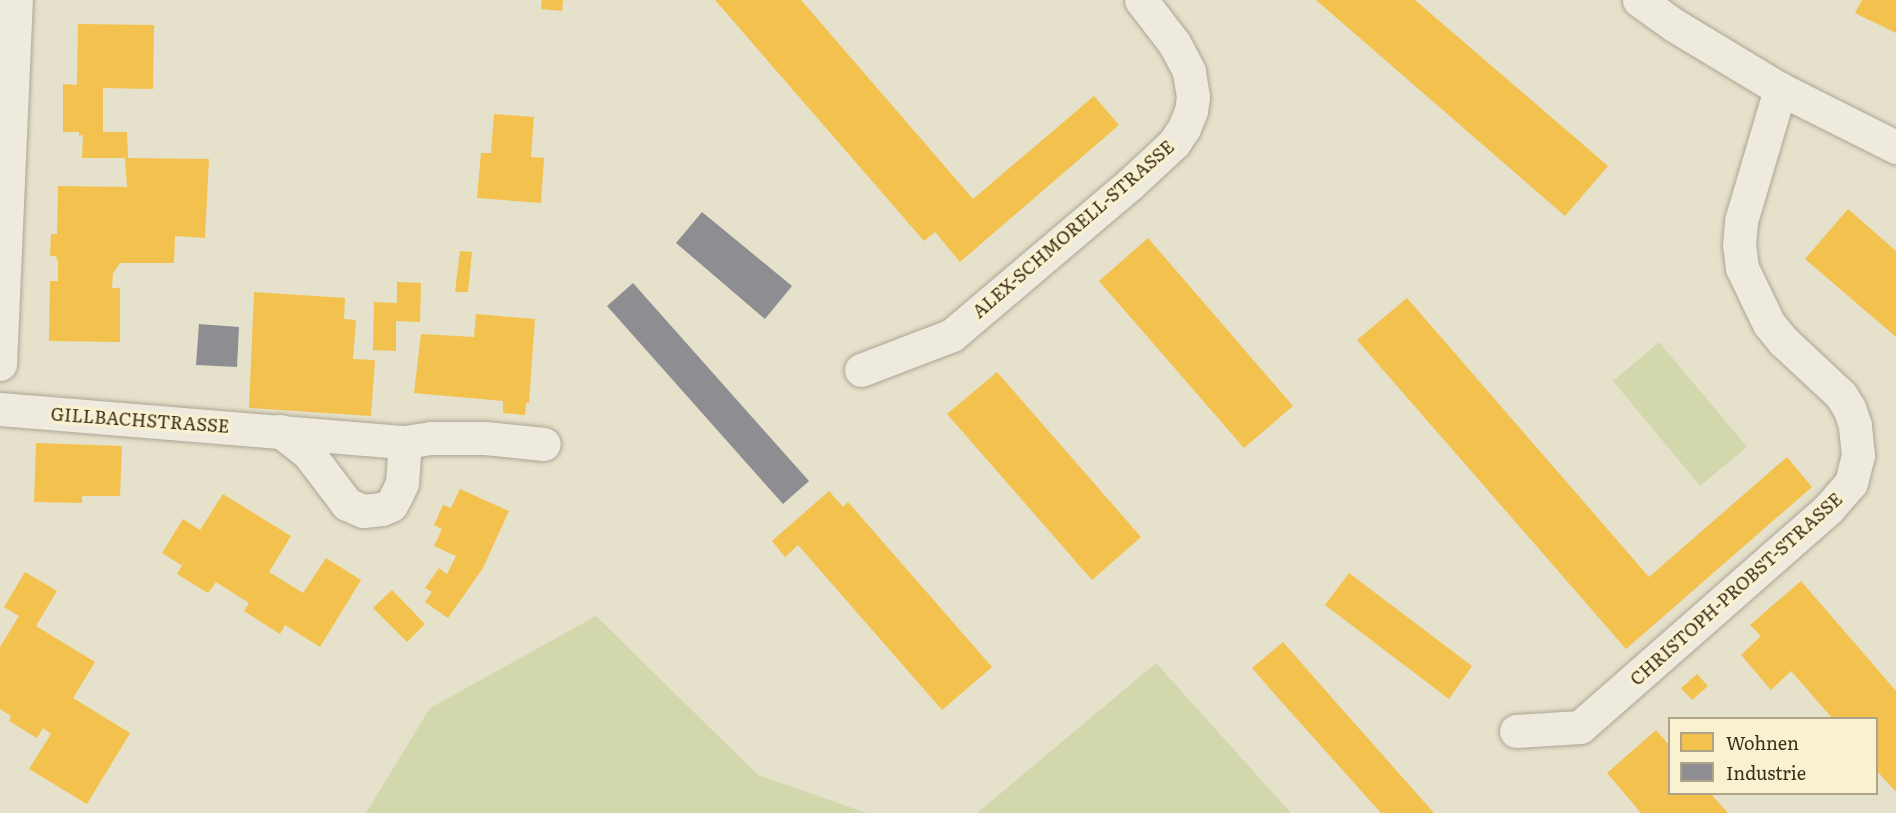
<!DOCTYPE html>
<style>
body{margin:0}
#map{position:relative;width:1896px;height:813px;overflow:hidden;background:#e6e1cb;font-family:Literata,serif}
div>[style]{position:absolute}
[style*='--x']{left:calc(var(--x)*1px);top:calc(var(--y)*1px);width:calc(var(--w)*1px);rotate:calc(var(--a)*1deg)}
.green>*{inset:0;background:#d3d8ac}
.homes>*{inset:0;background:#f2c14e}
.industry>*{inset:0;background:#8d8d92}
.roads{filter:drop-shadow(0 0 2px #aba594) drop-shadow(0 0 2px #aba594)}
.minor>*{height:33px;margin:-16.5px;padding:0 16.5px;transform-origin:16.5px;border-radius:16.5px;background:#eeeadd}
span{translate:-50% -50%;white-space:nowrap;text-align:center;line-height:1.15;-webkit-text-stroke:6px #f9f1cf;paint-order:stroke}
.street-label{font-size:18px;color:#3b2e1b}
.legend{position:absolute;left:1668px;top:717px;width:210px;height:78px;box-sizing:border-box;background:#f9f1cf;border:2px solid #ada387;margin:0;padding:8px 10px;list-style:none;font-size:18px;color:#3b2e1b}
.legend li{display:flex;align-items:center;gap:12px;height:30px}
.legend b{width:30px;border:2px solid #ada387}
</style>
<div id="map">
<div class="green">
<i style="clip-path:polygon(1659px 342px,1747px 447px,1700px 486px,1613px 381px)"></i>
<i style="clip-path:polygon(596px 616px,758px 775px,867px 813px,366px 813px,430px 708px)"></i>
<i style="clip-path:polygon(1156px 663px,1291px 813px,977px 813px)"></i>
</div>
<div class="homes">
<i style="clip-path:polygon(542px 0,563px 0,562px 11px,541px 9px)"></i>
<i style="clip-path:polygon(715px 0,801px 0,973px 199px,1094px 96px,1119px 125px,960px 262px,935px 232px,924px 241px)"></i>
<i style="clip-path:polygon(1316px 0,1415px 0,1608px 166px,1565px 216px)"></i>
<i style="clip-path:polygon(1862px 0,1896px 0,1896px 33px,1855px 13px)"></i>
<i style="clip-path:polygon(78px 24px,154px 25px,153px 89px,103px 88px,103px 132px,127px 132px,128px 158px,209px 159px,205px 238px,175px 236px,174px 263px,120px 263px,113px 273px,112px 288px,120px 288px,120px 342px,49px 341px,50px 281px,58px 281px,58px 262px,56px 256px,50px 256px,51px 234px,57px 234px,58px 186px,127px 187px,125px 158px,82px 158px,83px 135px,79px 136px,79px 132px,63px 132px,63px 84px,77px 85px)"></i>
<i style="clip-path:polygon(494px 114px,534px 117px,531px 157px,544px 158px,541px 203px,477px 198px,481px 153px,491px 153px)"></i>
<i style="clip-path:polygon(1848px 209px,1896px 251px,1896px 337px,1805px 259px)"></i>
<i style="clip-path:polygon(1148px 238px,1293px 406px,1244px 448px,1099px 281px)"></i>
<i style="clip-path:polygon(460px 251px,472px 252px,468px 292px,455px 292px)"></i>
<i style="clip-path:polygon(397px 282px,421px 283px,420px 322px,396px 321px,396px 351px,373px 350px,374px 302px,397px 303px)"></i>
<i style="clip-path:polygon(254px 292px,345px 298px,344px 319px,356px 320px,353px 359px,375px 360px,371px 416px,249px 408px)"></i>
<i style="clip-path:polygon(1407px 298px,1649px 577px,1787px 457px,1812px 487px,1626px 649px,1357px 340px)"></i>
<i style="clip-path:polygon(476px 314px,535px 319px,529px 403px,526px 403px,525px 415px,503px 413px,503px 401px,414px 393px,421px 334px,474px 337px)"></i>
<i style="clip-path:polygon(997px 372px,1141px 537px,1092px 580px,947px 414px)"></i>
<i style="clip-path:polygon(36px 443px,122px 446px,120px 496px,82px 496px,82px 503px,34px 502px)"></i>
<i style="clip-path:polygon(460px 489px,509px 511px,483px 568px,448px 618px,425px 602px,432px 592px,425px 588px,439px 568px,447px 574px,456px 556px,434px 546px,442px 529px,434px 525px,443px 505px,451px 508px)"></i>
<i style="clip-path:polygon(829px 491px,843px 507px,848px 502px,992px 667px,942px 710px,798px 545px,785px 557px,772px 541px)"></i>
<i style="clip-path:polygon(223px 494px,291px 536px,269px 572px,303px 593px,326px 558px,361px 580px,320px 647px,285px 625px,280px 634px,244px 611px,249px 603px,216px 582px,208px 593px,177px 574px,184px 562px,181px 565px,162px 553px,183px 519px,200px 530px)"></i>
<i style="clip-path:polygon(25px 572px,57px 591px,36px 626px,95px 662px,73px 698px,130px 733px,87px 804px,29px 769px,51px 734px,43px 728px,37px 738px,9px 721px,11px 716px,0 709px,0 647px,19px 616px,4px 607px)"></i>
<i style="clip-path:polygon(1349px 573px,1472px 666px,1449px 699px,1325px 605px)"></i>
<i style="clip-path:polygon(1801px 581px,1896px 691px,1896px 792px,1876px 770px,1876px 718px,1832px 718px,1791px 671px,1771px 690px,1741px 655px,1761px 636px,1750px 625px)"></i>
<i style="clip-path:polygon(392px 590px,425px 624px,407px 642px,373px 608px)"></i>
<i style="clip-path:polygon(1283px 642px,1333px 699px,1434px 813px,1381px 813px,1278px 698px,1252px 668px)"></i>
<i style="clip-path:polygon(1697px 674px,1708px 686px,1692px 700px,1681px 688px)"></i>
<i style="clip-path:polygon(1656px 730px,1670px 746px,1670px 794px,1711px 794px,1728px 813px,1641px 813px,1607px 773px)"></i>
</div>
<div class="industry">
<i style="clip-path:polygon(702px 212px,792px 286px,765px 319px,676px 243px)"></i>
<i style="clip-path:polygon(633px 283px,809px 481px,783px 504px,607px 306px)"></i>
<i style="clip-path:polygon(199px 324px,239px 327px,237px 367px,196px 365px)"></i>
</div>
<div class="roads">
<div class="minor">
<i style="--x:1639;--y:0;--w:43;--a:35.5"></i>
<i style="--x:1674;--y:25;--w:124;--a:31.1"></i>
<i style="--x:1780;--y:89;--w:130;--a:26.6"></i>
<i style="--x:0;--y:364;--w:364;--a:-87.5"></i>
<i style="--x:861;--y:370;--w:97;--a:-21"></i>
<i style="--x:952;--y:335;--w:232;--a:-40.3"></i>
<i style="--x:1129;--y:185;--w:62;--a:-43"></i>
<i style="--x:1174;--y:143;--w:18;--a:-56"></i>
<i style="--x:1184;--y:128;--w:18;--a:-68"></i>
<i style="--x:1191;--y:111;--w:14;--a:-82"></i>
<i style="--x:1193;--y:97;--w:26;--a:-99"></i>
<i style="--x:1189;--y:71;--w:32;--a:-118"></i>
<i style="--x:1174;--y:43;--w:54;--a:-127.5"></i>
<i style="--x:0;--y:409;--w:406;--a:4.7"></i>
<i style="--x:405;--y:442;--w:26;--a:-9"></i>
<i style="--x:431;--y:438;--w:54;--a:0"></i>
<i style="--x:485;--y:438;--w:59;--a:5.8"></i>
<i style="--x:280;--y:431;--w:37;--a:38"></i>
<i style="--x:309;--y:454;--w:63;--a:52.8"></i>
<i style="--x:347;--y:504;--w:17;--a:24"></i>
<i style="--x:363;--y:511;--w:19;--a:-6"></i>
<i style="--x:382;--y:509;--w:10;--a:-24"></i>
<i style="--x:391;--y:505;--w:10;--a:-61"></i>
<i style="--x:396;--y:496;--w:14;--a:-65"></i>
<i style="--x:402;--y:483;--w:41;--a:-85.8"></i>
<i style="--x:1516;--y:731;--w:64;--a:-3.6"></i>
<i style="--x:1580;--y:727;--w:332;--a:-41.3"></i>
<i style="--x:1829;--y:508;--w:33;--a:-49"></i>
<i style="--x:1851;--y:483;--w:29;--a:-76"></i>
<i style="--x:1858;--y:455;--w:30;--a:-96"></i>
<i style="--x:1855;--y:425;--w:18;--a:-109"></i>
<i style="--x:1849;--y:408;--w:15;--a:-122"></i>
<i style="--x:1841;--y:395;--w:79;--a:-137"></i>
<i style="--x:1783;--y:341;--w:22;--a:-129"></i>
<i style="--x:1769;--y:324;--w:62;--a:-115.7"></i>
<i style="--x:1742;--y:268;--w:23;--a:-97"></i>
<i style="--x:1739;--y:245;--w:24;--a:-85"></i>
<i style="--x:1741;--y:221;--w:138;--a:-73.5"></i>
</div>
</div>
<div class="street-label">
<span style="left:1073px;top:229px;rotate:-41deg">ALEX-SCHMORELL-STRASSE</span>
<span style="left:140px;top:420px;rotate:4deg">GILLBACHSTRASSE</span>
<span style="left:1736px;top:589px;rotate:-42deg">CHRISTOPH-PROBST-STRASSE</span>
</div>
<ul class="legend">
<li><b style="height:16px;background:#f2c14e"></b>Wohnen</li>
<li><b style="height:16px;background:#8d8d92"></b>Industrie</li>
</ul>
</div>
